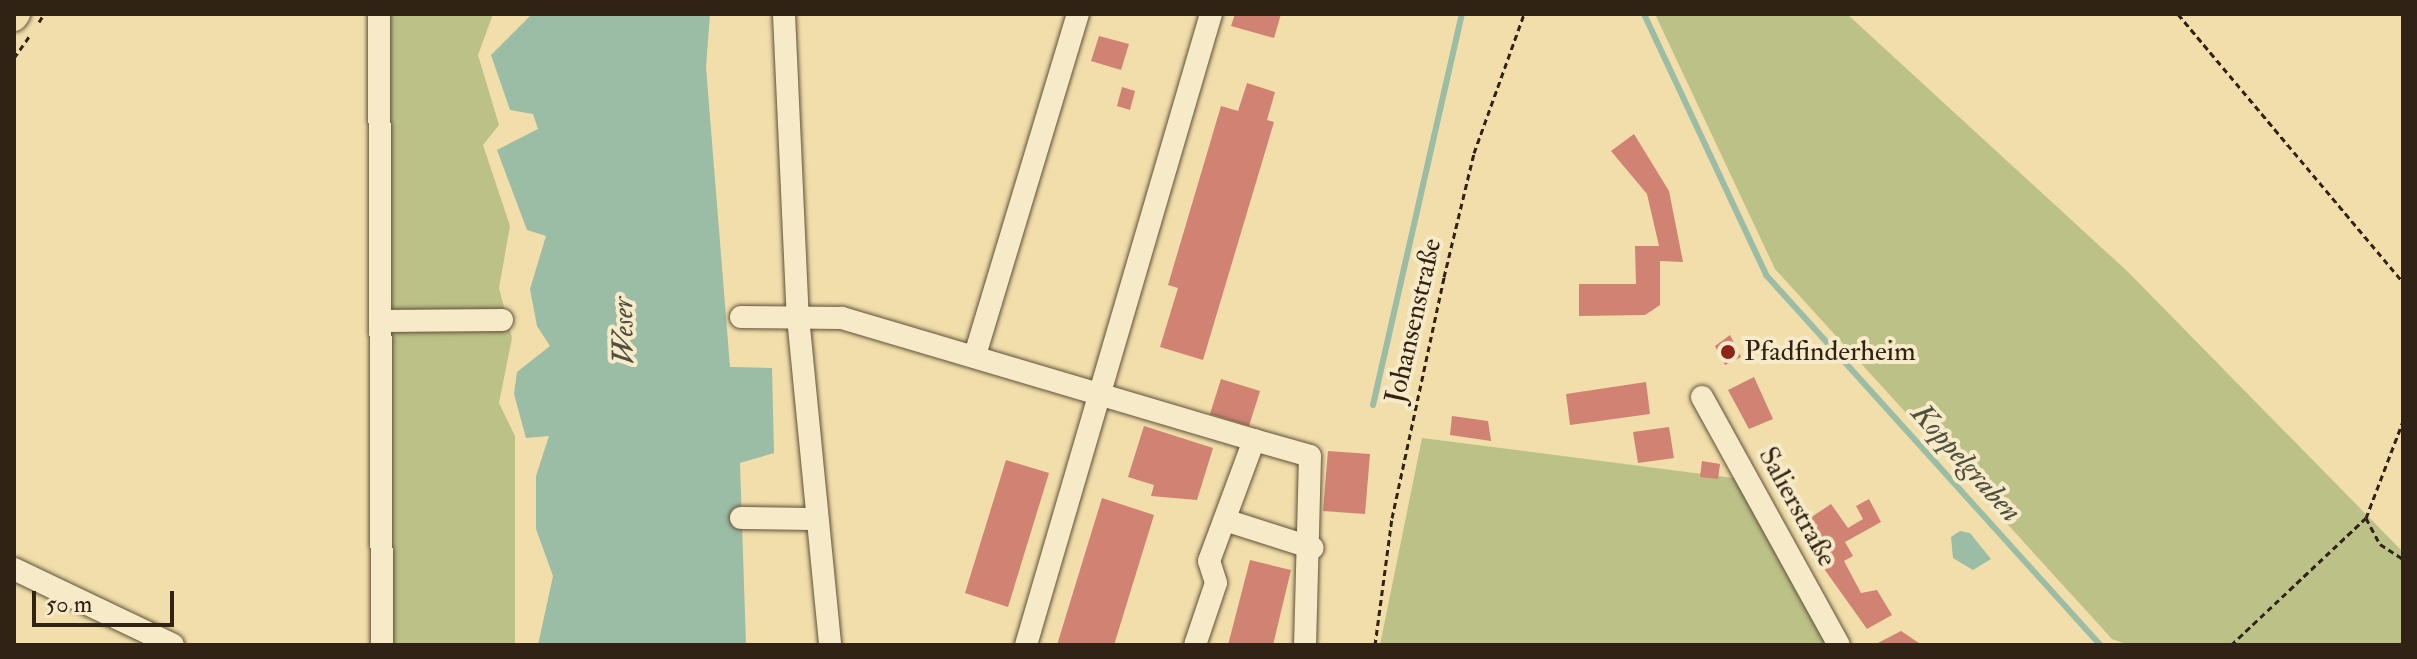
<!DOCTYPE html>
<meta charset="utf-8">
<style>
body{margin:0}
#map{position:relative;width:2417px;height:659px;overflow:hidden;background:#f1deaa;font-family:"IM FELL Double Pica",serif}
div>[style]{position:absolute}
[style*='--x']{left:calc(var(--x)*1px);top:calc(var(--y)*1px);width:calc(var(--w)*1px);rotate:calc(var(--a)*1deg)}
.green>*{inset:0;background:#bcc187}
.water>*{inset:0;background:#9bbca5}
.stream>*{height:6px;margin:-3px;padding:0 3px;transform-origin:3px;border-radius:3px;background:#9bbca5}
.building>*{inset:0;background:#d08273}
.path>*{height:3px;margin-top:-1.5px;transform-origin:0;background:repeating-linear-gradient(90deg,#302215 0 6px,transparent 0 10px)}
.roads{filter:drop-shadow(0 0 2px #60513a) drop-shadow(0 0 2px #60513a)}
.minor>*{height:22px;margin:-11px;padding:0 11px;transform-origin:11px;border-radius:11px;background:#f6eac8}
.major>*{height:26px;margin:-13px;padding:0 13px;transform-origin:13px;border-radius:13px;background:#f1deaa}
.dots>*{width:22px;height:22px;translate:-50% -50%;box-sizing:border-box;border:4px solid #f6eac8;border-radius:50%}
span{translate:-50% -50%;white-space:nowrap;text-align:center;line-height:1.15;-webkit-text-stroke:8px #f6eac8;paint-order:stroke}
.street-label{font-size:28px;color:#302215}
.poi-label{font-size:28px;color:#302215}
.left{translate:0 -50%;text-align:left}
.water-label{font-size:30px;color:#505040;font-style:italic}
.frame{position:absolute;inset:0;border:16px solid #302215;pointer-events:none}
.scale{position:absolute;left:32px;top:591px;width:142px;height:36px;box-sizing:border-box;border:4px solid #302215;border-top:0;padding-left:10px;font-size:24px;line-height:28px;white-space:nowrap;color:#302215;-webkit-text-stroke:6px #f6eac8;paint-order:stroke}
</style>
<div id="map">
<div class="green">
<i style="clip-path:polygon(386px 14px,493px 14px,478px 55px,499px 125px,483px 145px,510px 226px,499px 288px,512px 338px,499px 403px,515px 436px,515px 645px,389px 645px)"></i>
<i style="clip-path:polygon(1655px 14px,1847px 14px,2128px 272px,2403px 552px,2403px 645px,2129px 645px,2112px 639px,1775px 269px)"></i>
<i style="clip-path:polygon(1422px 438px,1741px 479px,1831px 645px,1380px 645px)"></i>
</div>
<div class="water">
<i style="clip-path:polygon(532px 14px,710px 14px,706px 67px,730px 367px,772px 368px,774px 453px,740px 463px,746px 645px,538px 645px,553px 576px,536px 529px,536px 476px,549px 436px,526px 438px,514px 394px,517px 372px,550px 346px,537px 326px,530px 289px,546px 236px,527px 230px,497px 150px,538px 129px,533px 114px,510px 110px,491px 55px)"></i>
<i style="clip-path:polygon(1960px 531px,1970px 533px,1991px 559px,1973px 570px,1953px 558px,1951px 537px)"></i>
</div>
<div class="stream">
<i style="--x:1644;--y:14;--w:288;--a:64.9"></i>
<i style="--x:1766;--y:275;--w:498;--a:47.9"></i>
<i style="--x:1373;--y:405;--w:401;--a:-77.2"></i>
</div>
<div class="building">
<i style="clip-path:polygon(1235px 14px,1281px 14px,1274px 38px,1231px 26px)"></i>
<i style="clip-path:polygon(1099px 36px,1129px 44px,1121px 70px,1091px 61px)"></i>
<i style="clip-path:polygon(1247px 83px,1275px 92px,1267px 120px,1274px 122px,1203px 360px,1160px 347px,1178px 288px,1168px 285px,1221px 106px,1238px 111px)"></i>
<i style="clip-path:polygon(1122px 87px,1135px 91px,1130px 110px,1117px 106px)"></i>
<i style="clip-path:polygon(1634px 134px,1669px 191px,1683px 262px,1660px 261px,1660px 305px,1645px 315px,1579px 316px,1579px 284px,1636px 284px,1635px 246px,1659px 246px,1647px 194px,1611px 151px)"></i>
<i style="clip-path:polygon(1730px 335px,1741px 357px,1725px 365px,1715px 346px)"></i>
<i style="clip-path:polygon(1754px 377px,1773px 419px,1749px 429px,1728px 390px)"></i>
<i style="clip-path:polygon(1221px 379px,1260px 391px,1249px 426px,1210px 414px)"></i>
<i style="clip-path:polygon(1646px 382px,1650px 414px,1570px 425px,1566px 394px)"></i>
<i style="clip-path:polygon(1452px 416px,1488px 421px,1491px 441px,1450px 435px)"></i>
<i style="clip-path:polygon(1144px 426px,1213px 448px,1197px 500px,1151px 496px,1154px 485px,1128px 477px)"></i>
<i style="clip-path:polygon(1669px 427px,1674px 458px,1638px 463px,1633px 432px)"></i>
<i style="clip-path:polygon(1328px 451px,1370px 454px,1365px 514px,1323px 511px)"></i>
<i style="clip-path:polygon(1006px 460px,1049px 473px,1008px 607px,965px 593px)"></i>
<i style="clip-path:polygon(1702px 461px,1720px 464px,1718px 479px,1700px 477px)"></i>
<i style="clip-path:polygon(1102px 498px,1154px 515px,1114px 645px,1057px 645px)"></i>
<i style="clip-path:polygon(1869px 499px,1881px 522px,1845px 542px,1853px 556px,1844px 561px,1861px 593px,1877px 590px,1892px 615px,1867px 629px,1795px 528px,1831px 504px,1848px 528px,1863px 519px,1856px 506px)"></i>
<i style="clip-path:polygon(1250px 560px,1291px 570px,1273px 645px,1228px 645px)"></i>
<i style="clip-path:polygon(1901px 631px,1922px 645px,1874px 645px)"></i>
</div>
<div class="path">
<i style="--x:2178;--y:14;--w:350;--a:50"></i>
<i style="--x:39;--y:22;--w:9;--a:-58"></i>
<i style="--x:14;--y:58;--w:28;--a:-55"></i>
<i style="--x:2366;--y:518;--w:30;--a:62"></i>
<i style="--x:2380;--y:544;--w:27;--a:33"></i>
<i style="--x:1375;--y:645;--w:128;--a:-82.4"></i>
<i style="--x:1392;--y:518;--w:247;--a:-77.8"></i>
<i style="--x:1444;--y:277;--w:128;--a:-76.4"></i>
<i style="--x:1474;--y:153;--w:148;--a:-70.2"></i>
<i style="--x:2231;--y:645;--w:185;--a:-43.3"></i>
<i style="--x:2366;--y:518;--w:104;--a:-69.1"></i>
</div>
<div class="roads">
<div class="minor">
<i style="--x:379;--y:14;--w:631;--a:89.73"></i>
<i style="--x:784;--y:14;--w:303;--a:87.4"></i>
<i style="--x:798;--y:317;--w:330;--a:84.4"></i>
<i style="--x:741;--y:317;--w:101;--a:0.6"></i>
<i style="--x:842;--y:318;--w:430;--a:16.5"></i>
<i style="--x:1254;--y:440;--w:129;--a:110.4"></i>
<i style="--x:1209;--y:561;--w:23;--a:72"></i>
<i style="--x:1216;--y:583;--w:65;--a:108.7"></i>
<i style="--x:381;--y:321;--w:121;--a:-0.5"></i>
<i style="--x:975;--y:355;--w:356;--a:-73.2"></i>
<i style="--x:1702;--y:397;--w:283;--a:61.1"></i>
<i style="--x:1254;--y:440;--w:58;--a:15.9"></i>
<i style="--x:1310;--y:456;--w:189;--a:91.5"></i>
<i style="--x:741;--y:518;--w:75;--a:0.8"></i>
<i style="--x:1225;--y:520;--w:92;--a:17.7"></i>
<i style="--x:14;--y:569;--w:176;--a:25.5"></i>
<i style="--x:1026;--y:645;--w:658;--a:-73.66"></i>
</div>
<div class="major">
<i style="--x:14;--y:18;--w:5;--a:-53"></i>
</div>
</div>
<div class="dots">
<i style="left:1728px;top:352px;background:#8f2418"></i>
</div>
<div class="street-label">
<span style="left:1414px;top:321px;rotate:-77deg">Johansenstraße</span>
<span style="left:1797px;top:507px;rotate:61deg">Salierstraße</span>
</div>
<div class="poi-label">
<span class="left" style="left:1744px;top:352px">Pfadfinderheim</span>
</div>
<div class="water-label">
<span style="left:624px;top:331px;rotate:-91deg">Weser</span>
<span style="left:1966px;top:463px;rotate:48deg">Koppelgraben</span>
</div>
<div class="frame"></div>
<div class="scale">50 m</div>
</div>
